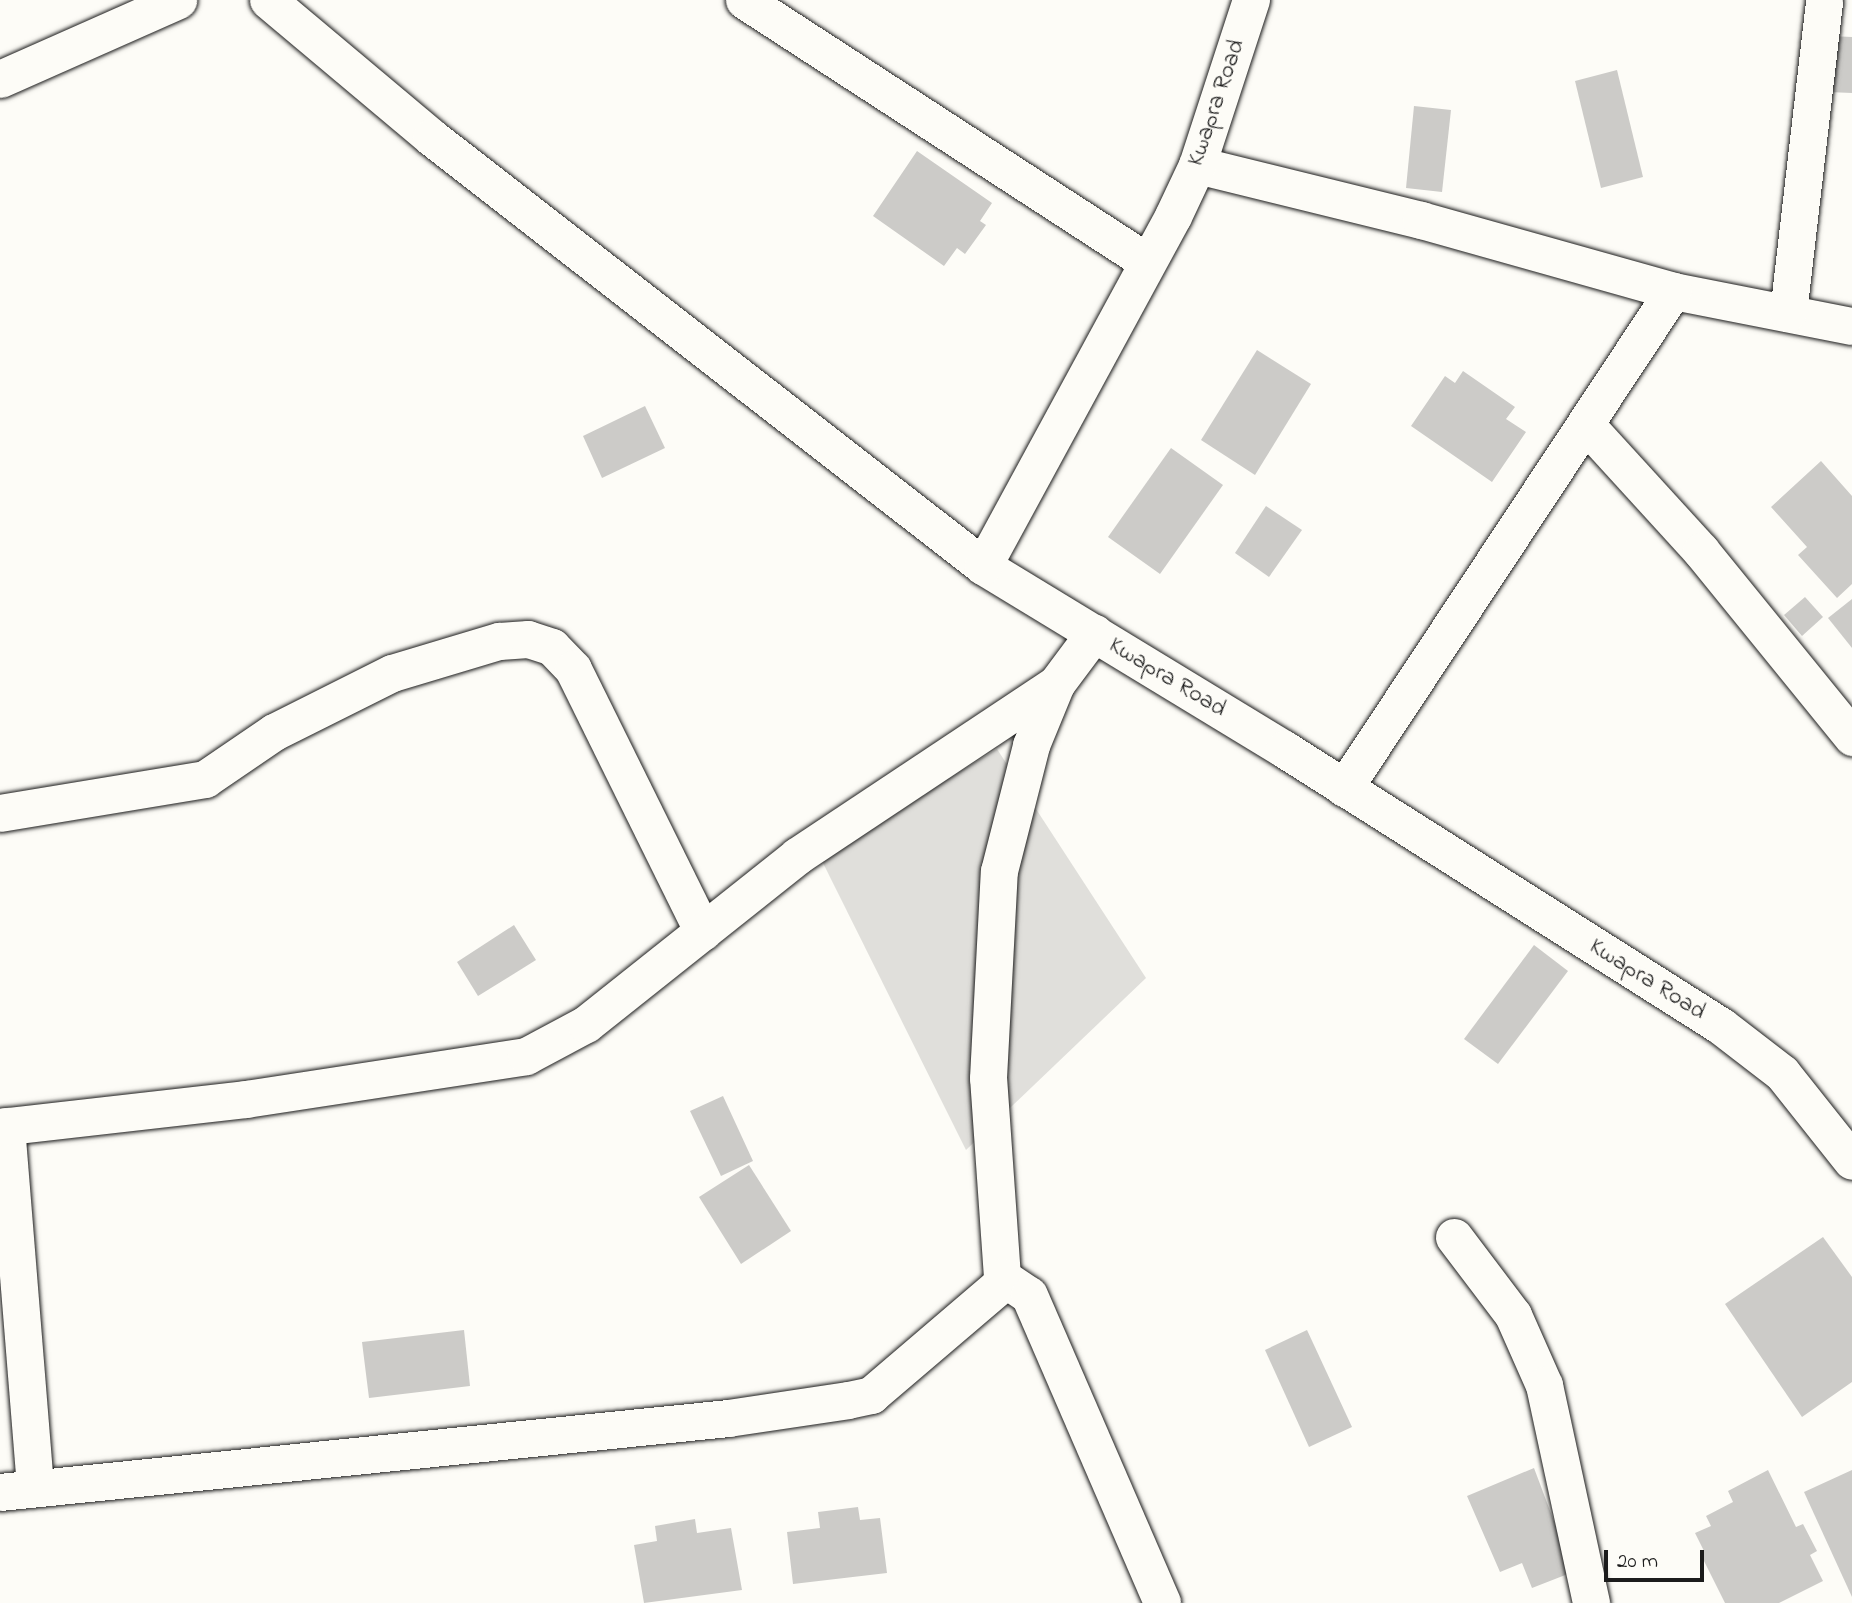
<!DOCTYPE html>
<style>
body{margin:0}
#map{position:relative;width:1852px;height:1603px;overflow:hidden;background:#fdfcf7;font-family:"Indie Flower",sans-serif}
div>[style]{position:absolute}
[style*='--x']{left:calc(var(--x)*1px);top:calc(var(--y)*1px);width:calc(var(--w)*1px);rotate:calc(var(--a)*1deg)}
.green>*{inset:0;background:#e0dfdb}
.building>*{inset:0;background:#cccbc8}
.roads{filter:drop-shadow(0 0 2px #1c1c1c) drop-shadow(0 0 2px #1c1c1c)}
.minor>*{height:37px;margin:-18.5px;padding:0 18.5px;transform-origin:18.5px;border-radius:18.5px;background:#fdfcf7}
span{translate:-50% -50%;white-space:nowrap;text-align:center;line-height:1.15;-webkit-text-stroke:5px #fdfcf7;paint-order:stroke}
.street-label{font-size:24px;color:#1c1c1c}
.scale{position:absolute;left:1604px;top:1550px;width:100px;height:32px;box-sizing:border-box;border:4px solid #1c1c1c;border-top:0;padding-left:9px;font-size:21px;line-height:24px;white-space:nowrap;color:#1c1c1c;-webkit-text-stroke:5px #fdfcf7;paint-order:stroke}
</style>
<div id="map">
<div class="green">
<i style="clip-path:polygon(997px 749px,1146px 978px,966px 1150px,820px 857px)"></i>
</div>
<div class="building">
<i style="clip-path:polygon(1831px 36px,1852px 37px,1852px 93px,1828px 92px)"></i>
<i style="clip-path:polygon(1617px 70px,1643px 177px,1601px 188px,1575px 81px)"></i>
<i style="clip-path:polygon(1414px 106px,1451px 110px,1442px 192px,1406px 188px)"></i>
<i style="clip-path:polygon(917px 151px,992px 203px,980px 221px,986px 225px,965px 254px,957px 248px,944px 266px,873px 216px)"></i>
<i style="clip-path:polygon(1257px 350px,1311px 384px,1255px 475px,1201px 440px)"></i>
<i style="clip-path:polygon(1463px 371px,1515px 407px,1506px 419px,1526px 432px,1492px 482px,1411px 426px,1445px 376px,1455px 383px)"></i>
<i style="clip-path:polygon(645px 406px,665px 448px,602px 478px,583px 436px)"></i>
<i style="clip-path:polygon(1171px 448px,1223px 485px,1160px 574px,1108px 537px)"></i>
<i style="clip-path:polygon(1821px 461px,1852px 496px,1852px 584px,1837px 598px,1798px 555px,1807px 547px,1771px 507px)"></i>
<i style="clip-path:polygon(1266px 506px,1302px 530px,1269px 577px,1235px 553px)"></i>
<i style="clip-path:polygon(1805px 597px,1823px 617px,1802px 636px,1784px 615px)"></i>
<i style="clip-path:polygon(1852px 599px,1852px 648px,1828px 618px)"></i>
<i style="clip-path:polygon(514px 925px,536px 960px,478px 996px,457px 962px)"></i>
<i style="clip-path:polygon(1534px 945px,1568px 971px,1498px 1064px,1464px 1039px)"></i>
<i style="clip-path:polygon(723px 1096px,753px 1161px,721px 1176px,690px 1111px)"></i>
<i style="clip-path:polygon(749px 1165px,791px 1231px,741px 1264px,699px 1197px)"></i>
<i style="clip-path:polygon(1823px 1237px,1852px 1277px,1852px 1382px,1802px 1417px,1725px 1304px)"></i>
<i style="clip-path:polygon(464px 1330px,470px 1386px,369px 1398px,362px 1342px)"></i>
<i style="clip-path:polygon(1307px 1330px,1352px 1427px,1309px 1447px,1265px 1350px)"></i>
<i style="clip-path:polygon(1534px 1468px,1573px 1572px,1532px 1588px,1522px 1563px,1500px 1572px,1467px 1496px)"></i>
<i style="clip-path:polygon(1768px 1470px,1796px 1527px,1803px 1524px,1817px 1551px,1810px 1555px,1823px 1581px,1779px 1603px,1725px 1603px,1700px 1553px,1704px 1551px,1695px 1533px,1711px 1526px,1706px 1516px,1733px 1502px,1728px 1491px)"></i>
<i style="clip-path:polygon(1852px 1470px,1852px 1597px,1804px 1492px)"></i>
<i style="clip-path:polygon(858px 1507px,860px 1520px,880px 1518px,887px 1573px,793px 1584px,787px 1532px,820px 1528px,818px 1512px)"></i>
<i style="clip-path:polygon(695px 1519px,697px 1533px,731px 1528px,742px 1590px,644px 1603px,634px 1545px,657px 1541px,655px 1526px)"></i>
</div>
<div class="roads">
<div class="minor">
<i style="--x:268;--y:0;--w:213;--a:40"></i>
<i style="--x:431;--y:137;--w:699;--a:37.85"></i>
<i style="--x:983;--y:566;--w:352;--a:31.3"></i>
<i style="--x:1284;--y:749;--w:517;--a:32.37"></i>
<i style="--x:1721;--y:1026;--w:77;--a:37.6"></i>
<i style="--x:1782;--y:1073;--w:112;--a:51.5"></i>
<i style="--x:744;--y:0;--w:481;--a:33"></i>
<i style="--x:0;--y:79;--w:195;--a:-23.9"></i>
<i style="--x:1197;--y:165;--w:231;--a:13.8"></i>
<i style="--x:1421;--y:220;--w:262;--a:15.7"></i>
<i style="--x:1673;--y:291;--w:182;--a:11.1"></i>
<i style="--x:1788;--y:313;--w:315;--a:-83.4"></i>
<i style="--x:1587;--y:426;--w:169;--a:47.6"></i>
<i style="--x:1701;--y:551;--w:240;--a:50.9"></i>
<i style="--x:983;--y:566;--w:398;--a:-61.5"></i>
<i style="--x:1173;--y:216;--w:56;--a:-64.8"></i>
<i style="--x:1197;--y:165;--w:174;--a:-71.9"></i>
<i style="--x:1344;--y:788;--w:596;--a:-56.5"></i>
<i style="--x:0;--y:813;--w:208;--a:-9.4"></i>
<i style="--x:205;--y:779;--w:83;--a:-34.3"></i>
<i style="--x:274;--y:732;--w:132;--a:-26.6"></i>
<i style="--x:392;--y:673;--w:112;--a:-16.7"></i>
<i style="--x:499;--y:641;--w:29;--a:-4"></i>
<i style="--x:528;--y:639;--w:25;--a:18"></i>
<i style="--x:552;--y:647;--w:30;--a:46"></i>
<i style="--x:573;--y:669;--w:293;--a:63.7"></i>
<i style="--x:6;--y:1126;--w:363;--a:85.4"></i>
<i style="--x:0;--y:1127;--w:248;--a:-6.5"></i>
<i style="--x:246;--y:1099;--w:283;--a:-8.7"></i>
<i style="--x:526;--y:1056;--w:68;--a:-28.1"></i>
<i style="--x:586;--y:1024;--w:270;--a:-38.5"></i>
<i style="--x:797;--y:856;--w:311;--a:-33.6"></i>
<i style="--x:1454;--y:1237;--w:98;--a:52.9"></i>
<i style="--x:1513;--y:1315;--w:77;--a:66.1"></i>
<i style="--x:1544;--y:1385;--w:223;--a:77.8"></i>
<i style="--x:1002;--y:1277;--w:199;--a:-94"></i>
<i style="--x:988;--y:1078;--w:207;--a:-87"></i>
<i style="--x:999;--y:871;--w:130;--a:-75.7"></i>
<i style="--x:1031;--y:745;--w:66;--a:-67.7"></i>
<i style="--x:1056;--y:684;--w:64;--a:-53.3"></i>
<i style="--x:0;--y:1492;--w:732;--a:-5.8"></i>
<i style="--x:728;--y:1418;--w:121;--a:-8.5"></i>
<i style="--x:848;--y:1400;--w:24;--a:-12"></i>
<i style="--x:871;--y:1395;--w:170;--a:-40.5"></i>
<i style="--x:1000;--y:1285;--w:8;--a:-76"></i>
<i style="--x:1002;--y:1277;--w:32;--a:34"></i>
<i style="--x:1029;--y:1295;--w:335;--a:66.6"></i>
</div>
</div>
<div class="street-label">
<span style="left:1217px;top:103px;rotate:-71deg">Kwapra Road</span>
<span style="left:1167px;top:678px;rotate:31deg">Kwapra Road</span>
<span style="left:1647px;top:980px;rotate:32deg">Kwapra Road</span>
</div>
<div class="scale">20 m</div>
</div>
